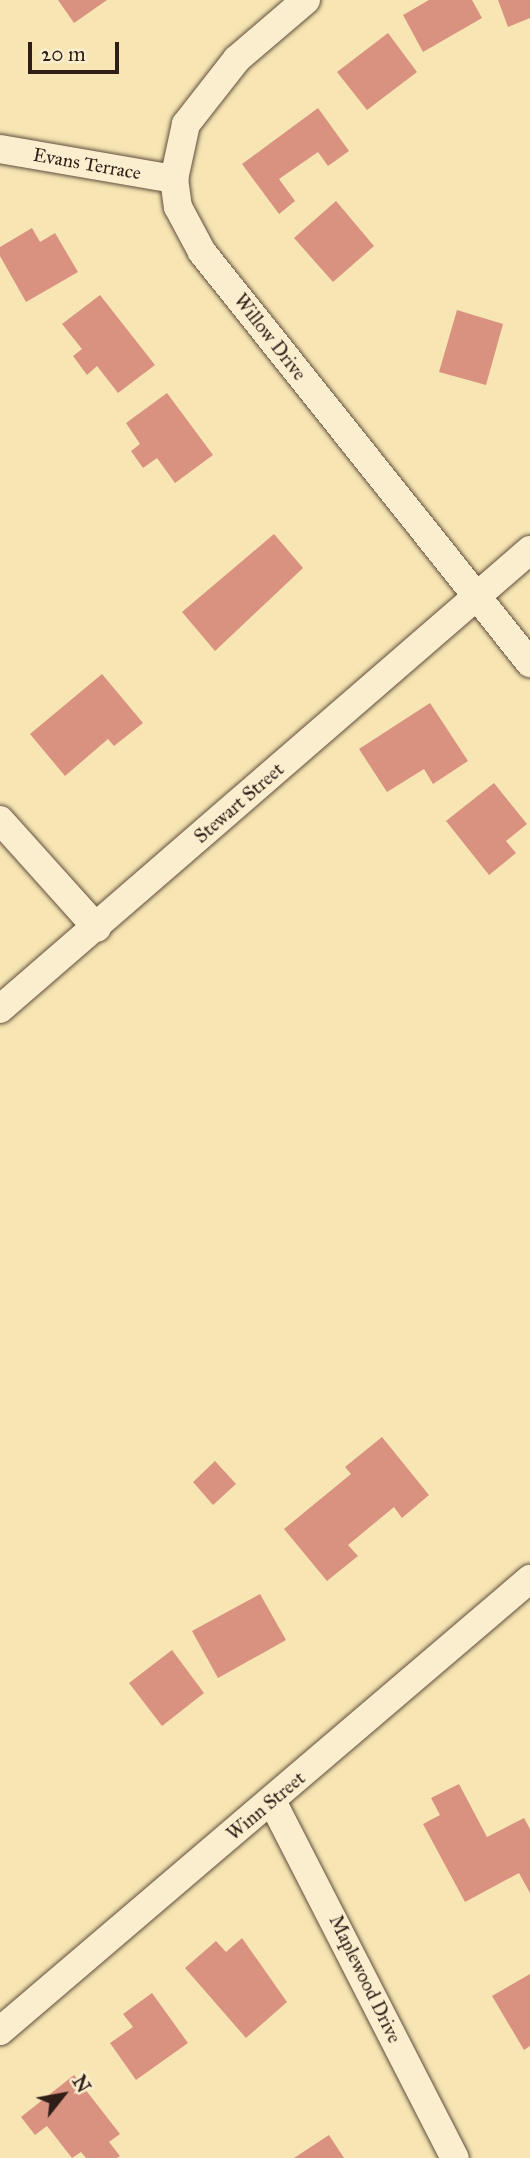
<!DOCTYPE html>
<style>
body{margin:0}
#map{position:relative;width:530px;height:2158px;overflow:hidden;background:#f7e5b3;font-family:"IM FELL Great Primer",serif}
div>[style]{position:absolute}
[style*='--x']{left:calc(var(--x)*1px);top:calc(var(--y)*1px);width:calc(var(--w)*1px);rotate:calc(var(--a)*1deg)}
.building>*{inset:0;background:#da9280}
.roads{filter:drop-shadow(0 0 2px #614f3e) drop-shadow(0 0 2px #614f3e)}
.street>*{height:28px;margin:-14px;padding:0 14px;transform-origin:14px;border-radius:14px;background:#faeece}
span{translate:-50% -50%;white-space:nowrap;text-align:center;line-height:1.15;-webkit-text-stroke:5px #faeece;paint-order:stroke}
.street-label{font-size:19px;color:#2f1d17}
.north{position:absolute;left:28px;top:2060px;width:70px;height:70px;-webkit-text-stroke:5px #faeece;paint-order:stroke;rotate:59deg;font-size:19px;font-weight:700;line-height:28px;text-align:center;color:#2f1d17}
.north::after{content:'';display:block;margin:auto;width:24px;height:32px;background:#2f1d17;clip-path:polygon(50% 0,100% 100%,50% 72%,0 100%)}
.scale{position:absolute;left:28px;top:42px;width:91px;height:32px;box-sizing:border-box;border:4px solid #2f1d17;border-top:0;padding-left:9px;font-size:21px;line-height:24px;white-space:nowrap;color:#2f1d17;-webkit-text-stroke:5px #faeece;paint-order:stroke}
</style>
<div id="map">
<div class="building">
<i style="clip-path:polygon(58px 0,107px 0,74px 23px)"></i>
<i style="clip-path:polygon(429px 0,472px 0,482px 18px,423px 52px,403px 15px)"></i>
<i style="clip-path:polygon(498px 0,530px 0,530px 18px,508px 27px)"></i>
<i style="clip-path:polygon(388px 33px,417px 72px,367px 110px,337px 72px)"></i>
<i style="clip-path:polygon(318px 108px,349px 151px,328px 166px,318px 152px,279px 179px,295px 201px,279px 214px,242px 164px)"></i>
<i style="clip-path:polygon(336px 201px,374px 246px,333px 282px,294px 238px)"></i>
<i style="clip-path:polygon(32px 228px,40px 242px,55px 233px,78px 272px,26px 302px,0 256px,0 247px)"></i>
<i style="clip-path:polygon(100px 295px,155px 365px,118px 393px,97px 366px,87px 375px,73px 356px,82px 349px,62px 324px)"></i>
<i style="clip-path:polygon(457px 310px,503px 324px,486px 385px,439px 372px)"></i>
<i style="clip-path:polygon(167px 393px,213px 455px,175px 483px,157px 458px,143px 468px,131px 451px,140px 444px,126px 423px)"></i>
<i style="clip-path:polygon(274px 534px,303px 568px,215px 651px,182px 612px)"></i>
<i style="clip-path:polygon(102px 674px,143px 723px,114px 746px,108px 739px,65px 776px,30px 734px)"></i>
<i style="clip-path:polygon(430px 703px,468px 761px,433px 784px,424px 769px,387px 792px,359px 749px)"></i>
<i style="clip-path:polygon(494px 783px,527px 824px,506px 841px,516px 853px,489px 875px,446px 821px)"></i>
<i style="clip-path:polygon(382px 1437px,429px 1495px,402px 1518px,394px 1507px,348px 1545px,358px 1556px,327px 1581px,284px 1529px,351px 1474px,345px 1467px)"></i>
<i style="clip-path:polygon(215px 1461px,236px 1484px,213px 1505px,193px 1482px)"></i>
<i style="clip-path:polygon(260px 1594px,286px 1640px,218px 1678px,192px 1631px)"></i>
<i style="clip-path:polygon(172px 1650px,204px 1693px,162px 1726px,129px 1683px)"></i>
<i style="clip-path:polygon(459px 1784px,487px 1837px,524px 1818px,530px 1829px,530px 1893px,519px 1873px,465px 1902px,423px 1824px,440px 1815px,431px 1798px)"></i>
<i style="clip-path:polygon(242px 1938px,287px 2002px,246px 2038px,185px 1968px,216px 1941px,226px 1952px)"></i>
<i style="clip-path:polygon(530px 1974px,530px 2046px,524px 2050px,492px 1996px)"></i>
<i style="clip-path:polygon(152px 1993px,188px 2043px,136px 2080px,110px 2043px,133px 2027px,123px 2014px)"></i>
<i style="clip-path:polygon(74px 2075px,120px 2134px,109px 2142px,120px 2156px,117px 2158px,86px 2158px,81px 2152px,72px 2158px,47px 2126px,35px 2135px,21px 2117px)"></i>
<i style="clip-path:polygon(329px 2135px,344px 2158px,294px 2158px)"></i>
</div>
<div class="roads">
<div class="street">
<i style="--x:306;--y:0;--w:91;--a:139.5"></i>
<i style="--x:237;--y:59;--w:83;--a:128.1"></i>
<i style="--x:186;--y:124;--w:56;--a:102.3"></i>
<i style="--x:174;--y:179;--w:28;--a:82"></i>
<i style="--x:178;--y:207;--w:51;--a:61.9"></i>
<i style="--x:202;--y:252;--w:526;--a:51.41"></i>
<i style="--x:0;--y:149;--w:177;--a:9.8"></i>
<i style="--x:0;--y:820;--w:145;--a:48.1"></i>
<i style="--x:0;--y:1009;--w:701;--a:-40.89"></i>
<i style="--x:272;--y:1801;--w:401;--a:62.9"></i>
<i style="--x:0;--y:2031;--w:697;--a:-40.46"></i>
</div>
</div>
<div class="street-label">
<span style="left:87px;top:164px;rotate:10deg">Evans Terrace</span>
<span style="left:270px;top:337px;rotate:52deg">Willow Drive</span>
<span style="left:239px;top:803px;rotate:-41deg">Stewart Street</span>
<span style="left:266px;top:1806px;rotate:-40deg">Winn Street</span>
<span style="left:365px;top:1979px;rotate:64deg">Maplewood Drive</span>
</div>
<div class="north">N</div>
<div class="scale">20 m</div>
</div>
